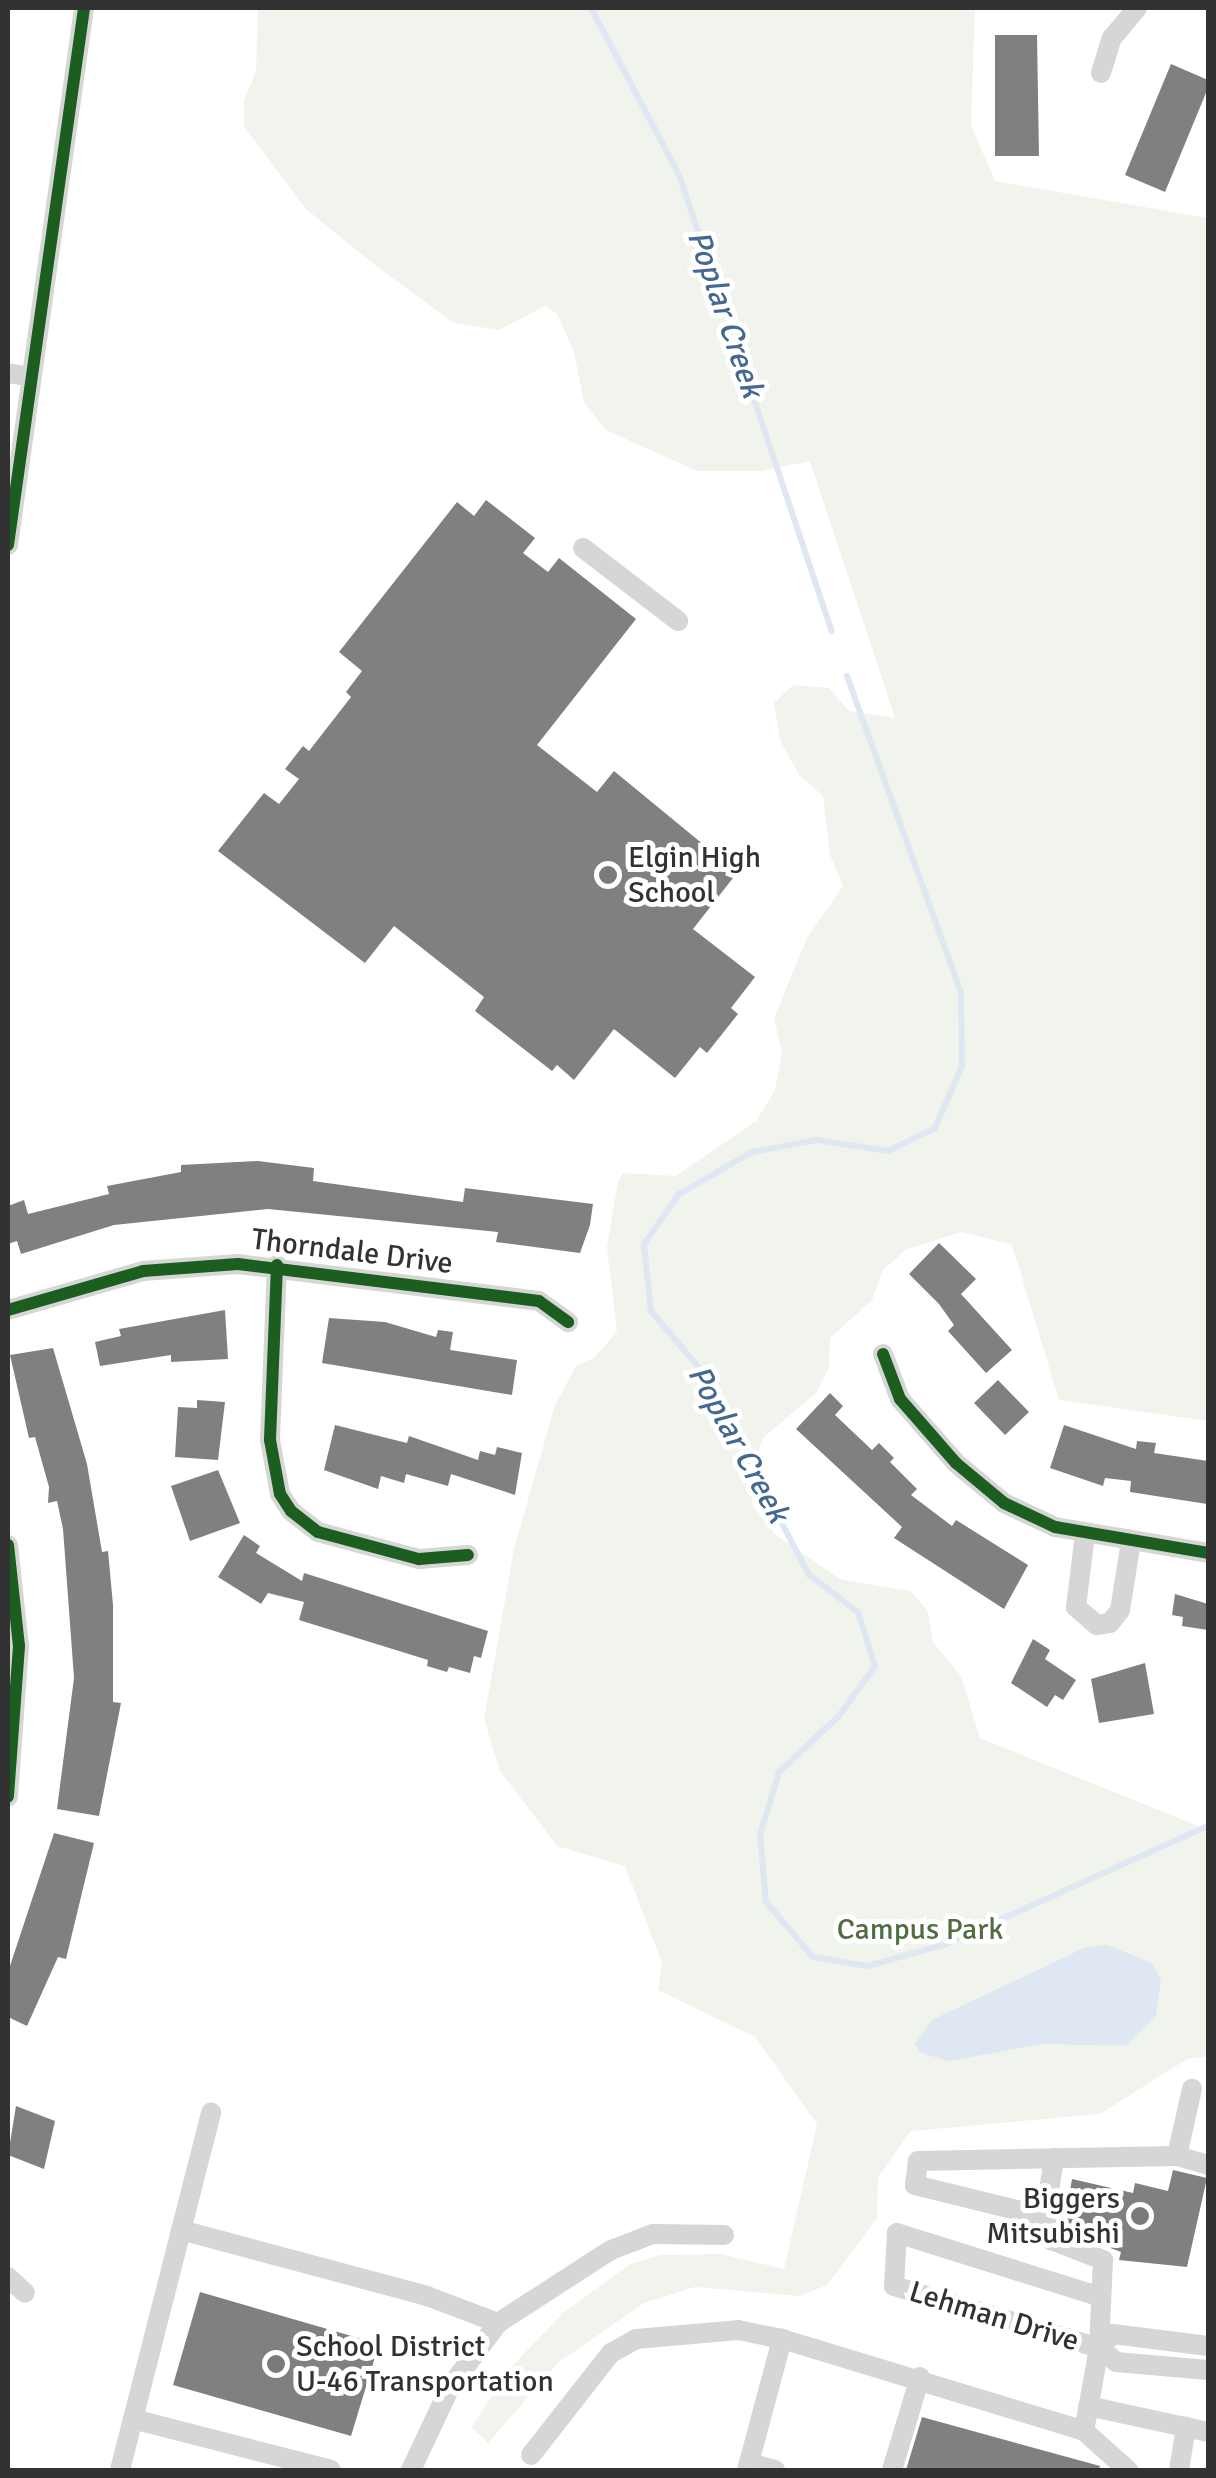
<!DOCTYPE html>
<style>
body{margin:0}
#map{position:relative;width:1216px;height:2478px;overflow:hidden;background:#fff;font-family:Signika,sans-serif}
div>[style]{position:absolute}
[style*='--x']{left:calc(var(--x)*1px);top:calc(var(--y)*1px);width:calc(var(--w)*1px);rotate:calc(var(--a)*1deg)}
.green>*{inset:0;background:#f0f4ed}
.water>*{inset:0;background:#dee7f2}
.stream>*{height:6px;margin:-3px;padding:0 3px;transform-origin:3px;border-radius:3px;background:#dee7f2}
.building>*{inset:0;background:#808080}
.minor>*{height:20px;margin:-10px;padding:0 10px;transform-origin:10px;border-radius:10px;background:#d6d6d6}
.cycleway>*{height:12px;margin:-6px;padding:0 6px;transform-origin:6px;border-radius:6px;background:#1b5e20}
.dots>*{width:28px;height:28px;translate:-50% -50%;box-sizing:border-box;border:5px solid #fff;border-radius:50%}
span{translate:-50% -50%;white-space:nowrap;text-align:center;line-height:1.15;-webkit-text-stroke:10px #fff;paint-order:stroke}
.poi-label{font-size:30px;color:#323232}
.left{translate:0 -50%;text-align:left}
.right{translate:-100% -50%;text-align:right}
.street-label{font-size:30px;color:#323232}
.park-label{font-size:30px;color:#506c41}
.water-label{font-size:32px;color:#446990;font-style:italic}
.frame{position:absolute;inset:0;border:10px solid #323232;pointer-events:none}
</style>
<div id="map">
<div class="green">
<i style="clip-path:polygon(258px 8px,975px 8px,971px 125px,995px 181px,1208px 218px,1208px 1421px,1059px 1400px,1012px 1245px,962px 1232px,907px 1249px,883px 1270px,872px 1300px,830px 1338px,829px 1368px,816px 1393px,764px 1437px,748px 1474px,753px 1506px,776px 1535px,840px 1579px,910px 1591px,928px 1611px,933px 1642px,961px 1676px,980px 1738px,1203px 1828px,1208px 1822px,1208px 2056px,1187px 2059px,1100px 2114px,911px 2131px,878px 2177px,877px 2218px,827px 2285px,800px 2296px,695px 2287px,644px 2303px,558px 2363px,488px 2443px,471px 2427px,512px 2366px,563px 2313px,630px 2264px,661px 2255px,720px 2254px,784px 2269px,817px 2124px,755px 2037px,658px 1990px,662px 1963px,625px 1866px,557px 1846px,500px 1771px,484px 1719px,514px 1549px,555px 1405px,576px 1366px,594px 1358px,617px 1332px,607px 1247px,618px 1182px,622px 1173px,676px 1176px,756px 1121px,775px 1090px,782px 1053px,774px 1018px,807px 938px,843px 886px,830px 855px,823px 796px,799px 775px,780px 740px,774px 703px,793px 685px,829px 688px,849px 711px,895px 718px,810px 461px,761px 471px,697px 471px,606px 430px,584px 403px,574px 352px,557px 314px,545px 306px,499px 330px,454px 323px,376px 266px,306px 209px,244px 126px,244px 101px,256px 71px)"></i>
</div>
<div class="water">
<i style="clip-path:polygon(1107px 1945px,1152px 1963px,1161px 1981px,1156px 2016px,1126px 2046px,1042px 2044px,949px 2061px,921px 2053px,915px 2044px,932px 2020px,1084px 1948px)"></i>
</div>
<div class="stream">
<i style="--x:591;--y:8;--w:189;--a:62.2"></i>
<i style="--x:679;--y:175;--w:481;--a:71.5"></i>
<i style="--x:847;--y:676;--w:337;--a:70.2"></i>
<i style="--x:961;--y:993;--w:73;--a:89.2"></i>
<i style="--x:962;--y:1066;--w:68;--a:113.5"></i>
<i style="--x:935;--y:1128;--w:52;--a:153.9"></i>
<i style="--x:888;--y:1151;--w:72;--a:-171.2"></i>
<i style="--x:817;--y:1140;--w:66;--a:169.5"></i>
<i style="--x:752;--y:1152;--w:84;--a:150.1"></i>
<i style="--x:679;--y:1194;--w:61;--a:125"></i>
<i style="--x:644;--y:1244;--w:67;--a:84"></i>
<i style="--x:651;--y:1311;--w:85;--a:49.8"></i>
<i style="--x:706;--y:1376;--w:223;--a:62.7"></i>
<i style="--x:808;--y:1574;--w:63;--a:37.2"></i>
<i style="--x:858;--y:1612;--w:57;--a:72.5"></i>
<i style="--x:875;--y:1666;--w:62;--a:125.8"></i>
<i style="--x:839;--y:1716;--w:82;--a:137"></i>
<i style="--x:779;--y:1772;--w:66;--a:106.8"></i>
<i style="--x:760;--y:1835;--w:67;--a:84.9"></i>
<i style="--x:766;--y:1902;--w:72;--a:49.5"></i>
<i style="--x:813;--y:1957;--w:55;--a:9.5"></i>
<i style="--x:867;--y:1966;--w:80;--a:-15.3"></i>
<i style="--x:944;--y:1945;--w:290;--a:-24.3"></i>
</div>
<div class="building">
<i style="clip-path:polygon(995px 35px,1037px 35px,1039px 156px,995px 156px)"></i>
<i style="clip-path:polygon(1171px 64px,1208px 80px,1208px 88px,1165px 192px,1125px 175px)"></i>
<i style="clip-path:polygon(486px 500px,535px 538px,523px 553px,548px 572px,559px 558px,636px 619px,537px 745px,597px 792px,614px 771px,721px 859px,716px 864px,733px 878px,693px 929px,755px 977px,731px 1008px,738px 1014px,707px 1053px,700px 1047px,675px 1078px,614px 1029px,574px 1080px,557px 1065px,552px 1071px,475px 1011px,484px 997px,394px 926px,365px 963px,218px 851px,264px 793px,279px 804px,299px 779px,285px 769px,303px 746px,309px 751px,351px 697px,346px 692px,362px 671px,339px 652px,457px 502px,474px 516px)"></i>
<i style="clip-path:polygon(258px 1161px,314px 1168px,313px 1181px,463px 1202px,465px 1188px,593px 1204px,590px 1225px,580px 1253px,496px 1242px,498px 1232px,268px 1209px,114px 1225px,21px 1254px,17px 1241px,8px 1244px,8px 1206px,24px 1200px,28px 1214px,109px 1194px,107px 1186px,181px 1172px,181px 1165px)"></i>
<i style="clip-path:polygon(939px 1243px,976px 1279px,961px 1294px,1012px 1350px,986px 1373px,948px 1331px,954px 1325px,939px 1304px,909px 1274px)"></i>
<i style="clip-path:polygon(225px 1310px,228px 1359px,171px 1362px,171px 1355px,100px 1366px,95px 1342px,121px 1336px,119px 1329px)"></i>
<i style="clip-path:polygon(329px 1318px,385px 1322px,436px 1337px,438px 1330px,453px 1332px,450px 1350px,517px 1360px,512px 1395px,322px 1363px)"></i>
<i style="clip-path:polygon(53px 1348px,87px 1464px,102px 1552px,108px 1551px,113px 1605px,113px 1702px,121px 1703px,99px 1816px,57px 1809px,74px 1678px,63px 1529px,57px 1501px,48px 1503px,49px 1487px,35px 1437px,29px 1438px,10px 1355px)"></i>
<i style="clip-path:polygon(998px 1380px,1029px 1412px,1005px 1435px,974px 1403px)"></i>
<i style="clip-path:polygon(830px 1393px,843px 1406px,835px 1415px,872px 1450px,879px 1443px,894px 1458px,890px 1462px,917px 1489px,911px 1495px,952px 1526px,956px 1520px,1028px 1565px,1004px 1609px,894px 1538px,902px 1527px,796px 1429px)"></i>
<i style="clip-path:polygon(197px 1400px,225px 1402px,218px 1460px,175px 1457px,178px 1407px,197px 1408px)"></i>
<i style="clip-path:polygon(335px 1425px,407px 1443px,409px 1436px,478px 1460px,480px 1451px,495px 1455px,497px 1447px,522px 1453px,515px 1495px,451px 1474px,448px 1486px,406px 1474px,404px 1483px,381px 1476px,378px 1489px,324px 1470px)"></i>
<i style="clip-path:polygon(1064px 1425px,1136px 1449px,1137px 1441px,1156px 1443px,1154px 1453px,1208px 1461px,1207px 1504px,1130px 1492px,1131px 1481px,1105px 1478px,1103px 1486px,1050px 1468px)"></i>
<i style="clip-path:polygon(218px 1470px,240px 1523px,190px 1541px,171px 1486px)"></i>
<i style="clip-path:polygon(244px 1535px,260px 1546px,256px 1553px,302px 1581px,304px 1573px,488px 1631px,481px 1658px,474px 1656px,470px 1673px,449px 1667px,447px 1672px,427px 1666px,428px 1660px,299px 1620px,304px 1602px,268px 1593px,261px 1604px,218px 1577px)"></i>
<i style="clip-path:polygon(1175px 1594px,1208px 1604px,1208px 1630px,1182px 1626px,1183px 1617px,1172px 1615px)"></i>
<i style="clip-path:polygon(1033px 1639px,1050px 1650px,1045px 1659px,1076px 1680px,1063px 1700px,1055px 1695px,1047px 1707px,1011px 1683px)"></i>
<i style="clip-path:polygon(1145px 1663px,1154px 1714px,1099px 1723px,1091px 1679px)"></i>
<i style="clip-path:polygon(54px 1833px,94px 1843px,66px 1959px,58px 1957px,27px 2026px,8px 2017px,8px 1972px)"></i>
<i style="clip-path:polygon(16px 2106px,55px 2121px,44px 2169px,8px 2155px)"></i>
<i style="clip-path:polygon(1173px 2170px,1207px 2178px,1187px 2267px,1119px 2260px,1121px 2252px,1063px 2230px,1072px 2179px,1133px 2193px,1135px 2183px,1168px 2191px)"></i>
<i style="clip-path:polygon(200px 2292px,379px 2344px,351px 2436px,173px 2385px)"></i>
<i style="clip-path:polygon(922px 2417px,1100px 2466px,1099px 2470px,906px 2470px)"></i>
</div>
<div class="minor">
<i style="--x:1101;--y:73;--w:37;--a:-73"></i>
<i style="--x:1112;--y:38;--w:39;--a:-50"></i>
<i style="--x:8;--y:373;--w:23;--a:10"></i>
<i style="--x:8;--y:545;--w:542;--a:-81.94"></i>
<i style="--x:583;--y:548;--w:120;--a:37.5"></i>
<i style="--x:277;--y:1265;--w:175;--a:92.3"></i>
<i style="--x:270;--y:1440;--w:55;--a:79.5"></i>
<i style="--x:280;--y:1494;--w:20;--a:57"></i>
<i style="--x:291;--y:1511;--w:34;--a:38"></i>
<i style="--x:318;--y:1532;--w:105;--a:15"></i>
<i style="--x:419;--y:1559;--w:49;--a:-4.7"></i>
<i style="--x:8;--y:1310;--w:141;--a:-16.1"></i>
<i style="--x:143;--y:1271;--w:95;--a:-4.2"></i>
<i style="--x:238;--y:1264;--w:303;--a:7"></i>
<i style="--x:539;--y:1301;--w:36;--a:36"></i>
<i style="--x:883;--y:1354;--w:48;--a:69.3"></i>
<i style="--x:900;--y:1399;--w:85;--a:48.8"></i>
<i style="--x:956;--y:1463;--w:62;--a:39.8"></i>
<i style="--x:1004;--y:1503;--w:56;--a:25.2"></i>
<i style="--x:1055;--y:1527;--w:155;--a:9.6"></i>
<i style="--x:1085;--y:1534;--w:74;--a:97"></i>
<i style="--x:1076;--y:1607;--w:28;--a:41"></i>
<i style="--x:1097;--y:1625;--w:13;--a:-9"></i>
<i style="--x:1110;--y:1623;--w:16;--a:-52"></i>
<i style="--x:1120;--y:1610;--w:70;--a:-80.9"></i>
<i style="--x:8;--y:1545;--w:102;--a:83.8"></i>
<i style="--x:19;--y:1646;--w:151;--a:94.2"></i>
<i style="--x:1177;--y:2156;--w:69;--a:-77.4"></i>
<i style="--x:1054;--y:2158;--w:60;--a:98.7"></i>
<i style="--x:1045;--y:2217;--w:24;--a:75"></i>
<i style="--x:1051;--y:2240;--w:56;--a:21"></i>
<i style="--x:1103;--y:2260;--w:88;--a:92.6"></i>
<i style="--x:1099;--y:2348;--w:84;--a:100.2"></i>
<i style="--x:1084;--y:2431;--w:59;--a:41.6"></i>
<i style="--x:1045;--y:2217;--w:134;--a:-166.2"></i>
<i style="--x:915;--y:2185;--w:24;--a:-83"></i>
<i style="--x:918;--y:2161;--w:259;--a:-1.1"></i>
<i style="--x:1177;--y:2156;--w:32;--a:16"></i>
<i style="--x:181;--y:2230;--w:255;--a:15"></i>
<i style="--x:427;--y:2296;--w:76;--a:20.8"></i>
<i style="--x:8;--y:2277;--w:23;--a:43"></i>
<i style="--x:1101;--y:2297;--w:214;--a:-162.6"></i>
<i style="--x:897;--y:2233;--w:53;--a:93.2"></i>
<i style="--x:894;--y:2286;--w:214;--a:16.8"></i>
<i style="--x:1099;--y:2348;--w:22;--a:39"></i>
<i style="--x:1116;--y:2362;--w:92;--a:5"></i>
<i style="--x:1099;--y:2348;--w:20;--a:-45"></i>
<i style="--x:1113;--y:2334;--w:96;--a:7.2"></i>
<i style="--x:1088;--y:2406;--w:123;--a:12.2"></i>
<i style="--x:133;--y:2419;--w:204;--a:14.4"></i>
<i style="--x:531;--y:2455;--w:130;--a:-51.9"></i>
<i style="--x:611;--y:2353;--w:29;--a:-29"></i>
<i style="--x:636;--y:2339;--w:102;--a:-5"></i>
<i style="--x:738;--y:2330;--w:45;--a:11.6"></i>
<i style="--x:749;--y:2463;--w:27;--a:15"></i>
<i style="--x:120;--y:2470;--w:369;--a:-75.7"></i>
<i style="--x:411;--y:2470;--w:92;--a:-64.8"></i>
<i style="--x:450;--y:2387;--w:80;--a:-53.1"></i>
<i style="--x:498;--y:2323;--w:135;--a:-32.9"></i>
<i style="--x:611;--y:2250;--w:45;--a:-20.9"></i>
<i style="--x:653;--y:2234;--w:71;--a:0.8"></i>
<i style="--x:747;--y:2470;--w:136;--a:-75"></i>
<i style="--x:782;--y:2339;--w:316;--a:16.9"></i>
<i style="--x:892;--y:2470;--w:97;--a:-73.2"></i>
<i style="--x:1179;--y:2470;--w:44;--a:-80.8"></i>
</div>
<div class="cycleway">
<i style="--x:8;--y:545;--w:542;--a:-81.94"></i>
<i style="--x:277;--y:1265;--w:175;--a:92.3"></i>
<i style="--x:270;--y:1440;--w:55;--a:79.5"></i>
<i style="--x:280;--y:1494;--w:20;--a:57"></i>
<i style="--x:291;--y:1511;--w:34;--a:38"></i>
<i style="--x:318;--y:1532;--w:105;--a:15"></i>
<i style="--x:419;--y:1559;--w:49;--a:-4.7"></i>
<i style="--x:8;--y:1310;--w:141;--a:-16.1"></i>
<i style="--x:143;--y:1271;--w:95;--a:-4.2"></i>
<i style="--x:238;--y:1264;--w:303;--a:7"></i>
<i style="--x:539;--y:1301;--w:36;--a:36"></i>
<i style="--x:883;--y:1354;--w:48;--a:69.3"></i>
<i style="--x:900;--y:1399;--w:85;--a:48.8"></i>
<i style="--x:956;--y:1463;--w:62;--a:39.8"></i>
<i style="--x:1004;--y:1503;--w:56;--a:25.2"></i>
<i style="--x:1055;--y:1527;--w:155;--a:9.6"></i>
<i style="--x:8;--y:1545;--w:102;--a:83.8"></i>
<i style="--x:19;--y:1646;--w:151;--a:94.2"></i>
</div>
<div class="dots">
<i style="left:608px;top:875px;background:#7a7a7a"></i>
<i style="left:1140px;top:2216px;background:#7a7a7a"></i>
<i style="left:276px;top:2364px;background:#7a7a7a"></i>
</div>
<div class="poi-label">
<span class="left" style="left:628px;top:875px">Elgin High<br>School</span>
<span class="right" style="left:1120px;top:2216px">Biggers<br>Mitsubishi</span>
<span class="left" style="left:296px;top:2364px">School District<br>U-46 Transportation</span>
</div>
<div class="street-label">
<span style="left:352px;top:1252px;rotate:7deg">Thorndale Drive</span>
<span style="left:994px;top:2317px;rotate:17deg">Lehman Drive</span>
</div>
<div class="park-label">
<span style="left:920px;top:1930px">Campus Park</span>
</div>
<div class="water-label">
<span style="left:725px;top:314px;rotate:71deg">Poplar Creek</span>
<span style="left:738px;top:1444px;rotate:61deg">Poplar Creek</span>
</div>
<div class="frame"></div>
</div>
